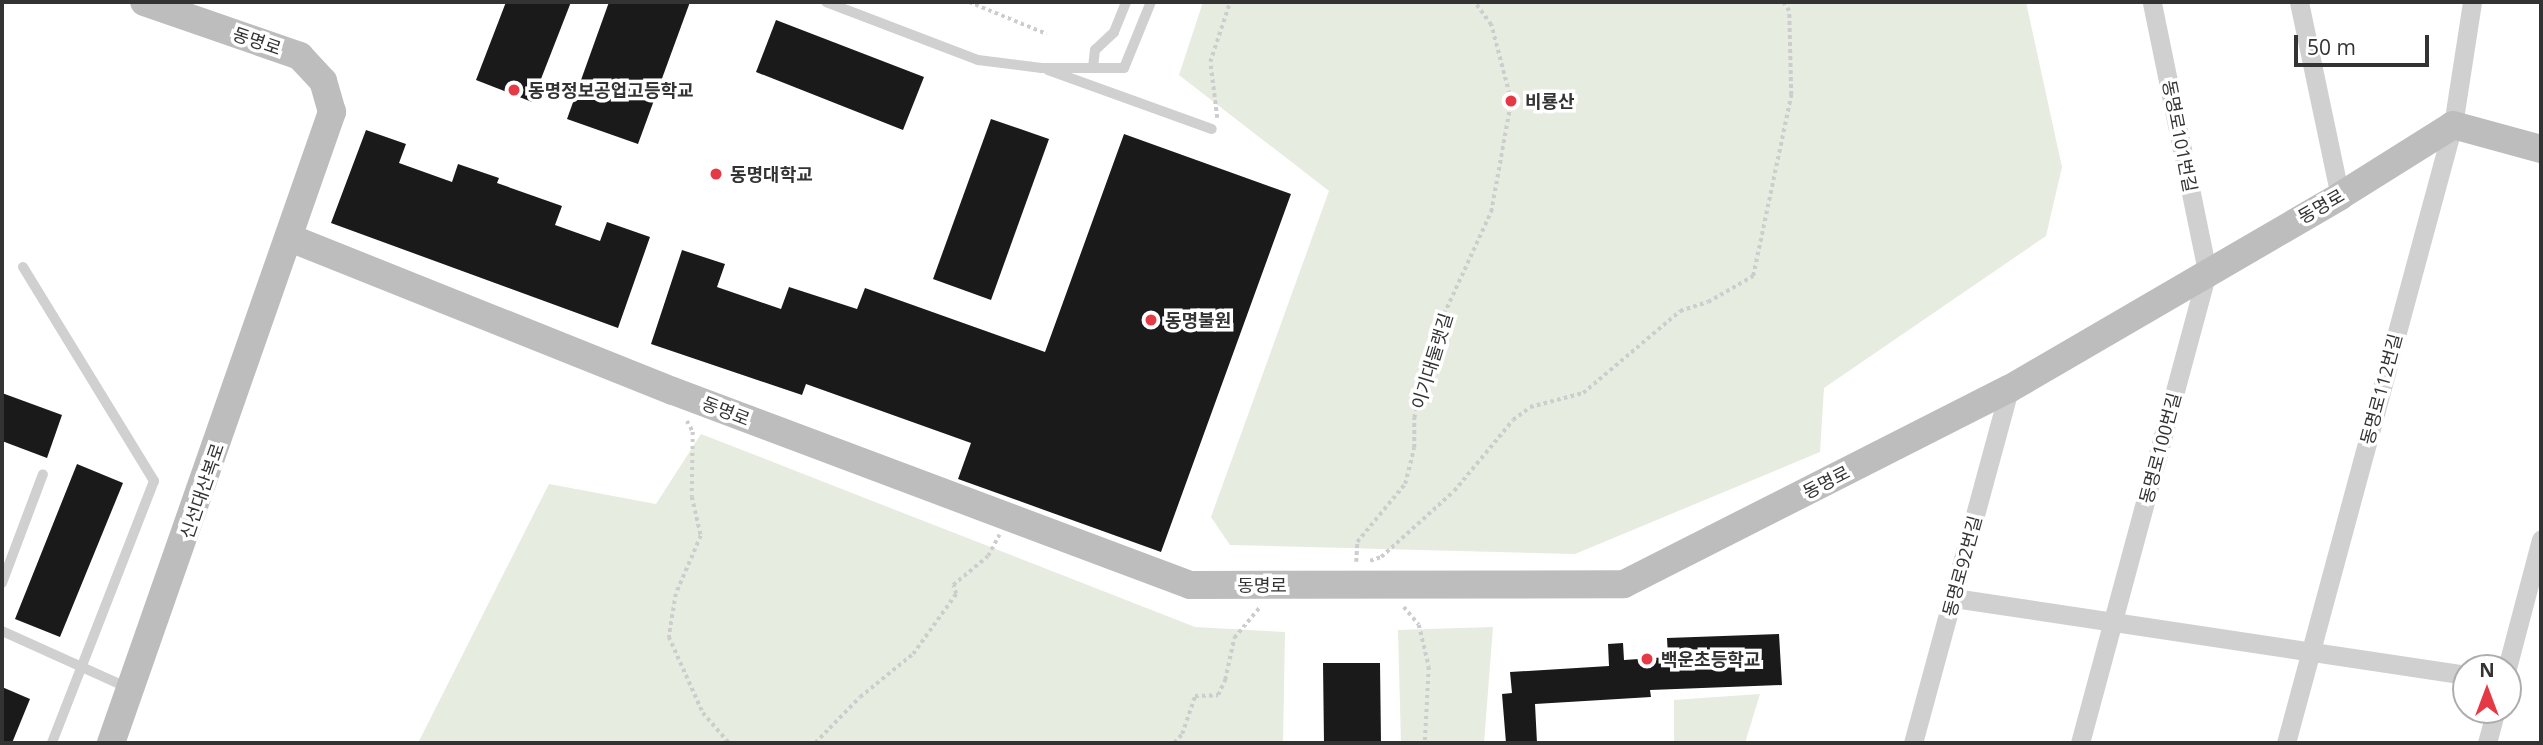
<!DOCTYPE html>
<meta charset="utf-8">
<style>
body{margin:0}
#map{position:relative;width:2543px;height:745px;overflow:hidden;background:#fff;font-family:"Open Sans","Noto Sans KR",sans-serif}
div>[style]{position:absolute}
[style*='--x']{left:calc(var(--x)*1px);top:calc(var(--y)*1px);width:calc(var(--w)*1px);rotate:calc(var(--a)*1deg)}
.green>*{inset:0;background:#e6ecdf}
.building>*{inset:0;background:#1a1a1a}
.path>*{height:3.5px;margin-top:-1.75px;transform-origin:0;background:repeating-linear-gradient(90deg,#cdcdcd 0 3.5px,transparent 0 7px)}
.lane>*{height:10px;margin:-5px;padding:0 5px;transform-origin:5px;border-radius:5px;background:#d0d0d0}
.street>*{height:19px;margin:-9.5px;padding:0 9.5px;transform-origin:9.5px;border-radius:9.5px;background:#d0d0d0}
.secondary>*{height:28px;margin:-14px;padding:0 14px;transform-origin:14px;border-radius:14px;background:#bdbdbd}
.dots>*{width:19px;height:19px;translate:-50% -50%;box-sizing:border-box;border:4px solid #fff;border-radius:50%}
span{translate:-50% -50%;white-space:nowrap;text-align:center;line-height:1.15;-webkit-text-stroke:7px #fff;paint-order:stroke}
.street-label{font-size:18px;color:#333}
.poi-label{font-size:18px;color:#333;font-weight:700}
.left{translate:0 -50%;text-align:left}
.frame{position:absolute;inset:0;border:4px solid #333;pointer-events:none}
.north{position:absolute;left:2452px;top:654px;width:70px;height:70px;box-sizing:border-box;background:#fff;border:2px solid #adadad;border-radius:50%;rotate:0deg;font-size:19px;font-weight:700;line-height:28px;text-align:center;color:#333}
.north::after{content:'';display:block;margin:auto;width:24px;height:32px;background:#e63946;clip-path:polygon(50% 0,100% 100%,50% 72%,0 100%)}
.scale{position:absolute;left:2294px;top:35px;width:135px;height:32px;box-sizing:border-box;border:4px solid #333;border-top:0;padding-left:9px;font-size:21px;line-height:24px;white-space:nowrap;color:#333;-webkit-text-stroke:5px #fff;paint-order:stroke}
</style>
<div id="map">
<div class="green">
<i style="clip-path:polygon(1203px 2px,2026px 2px,2062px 167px,2046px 236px,1824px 388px,1820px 452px,1575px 554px,1230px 545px,1211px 517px,1329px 191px,1179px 75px)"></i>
<i style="clip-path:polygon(701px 434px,1195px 627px,1285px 632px,1283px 743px,418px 743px,549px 484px,656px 504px)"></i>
<i style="clip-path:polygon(1493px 627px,1484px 743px,1401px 743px,1398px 630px)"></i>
<i style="clip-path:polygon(1760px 694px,1745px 743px,1674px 743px,1674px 700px)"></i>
</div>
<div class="building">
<i style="clip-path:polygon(506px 2px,571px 2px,532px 102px,476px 80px)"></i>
<i style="clip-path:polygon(609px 2px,690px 2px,638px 144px,567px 119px)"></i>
<i style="clip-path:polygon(776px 20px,924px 77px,903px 130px,756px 72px)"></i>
<i style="clip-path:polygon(991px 119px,1049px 139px,991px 300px,933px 279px)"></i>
<i style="clip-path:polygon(366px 130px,406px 144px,399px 163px,452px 182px,458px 164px,499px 178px,497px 183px,562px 206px,555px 225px,600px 241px,607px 222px,650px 237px,618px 328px,331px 223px)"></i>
<i style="clip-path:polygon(1124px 134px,1291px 194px,1161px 552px,958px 479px,971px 443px,806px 384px,802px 395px,651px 344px,682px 250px,725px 264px,717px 287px,781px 309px,789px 287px,857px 309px,865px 288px,1045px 352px)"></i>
<i style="clip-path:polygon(2px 393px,62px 415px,47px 458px,2px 441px)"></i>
<i style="clip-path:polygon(77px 464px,123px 483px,60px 637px,15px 619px)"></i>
<i style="clip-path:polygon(1779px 634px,1782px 685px,1650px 690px,1651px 697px,1535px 704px,1537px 743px,1506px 743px,1502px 694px,1512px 693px,1510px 672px,1609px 666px,1608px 644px,1623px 643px,1624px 660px,1668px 657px,1667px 638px)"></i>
<i style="clip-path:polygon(1323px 663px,1380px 663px,1381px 743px,1324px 743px)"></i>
<i style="clip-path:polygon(2px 687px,30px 699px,12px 743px,2px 743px)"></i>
</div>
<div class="path">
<i style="--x:969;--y:2;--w:84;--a:22.3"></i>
<i style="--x:1217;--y:118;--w:56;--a:-97.1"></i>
<i style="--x:1210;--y:62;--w:63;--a:-71.6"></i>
<i style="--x:687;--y:421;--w:13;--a:61"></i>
<i style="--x:693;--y:432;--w:65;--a:90.9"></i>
<i style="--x:692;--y:497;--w:40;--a:77"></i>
<i style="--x:701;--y:536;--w:63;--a:113.3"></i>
<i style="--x:676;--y:594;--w:44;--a:99.2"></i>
<i style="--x:669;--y:637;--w:83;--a:65.9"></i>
<i style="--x:703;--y:713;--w:40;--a:49"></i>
<i style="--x:1370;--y:561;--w:12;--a:-20"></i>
<i style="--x:1381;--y:557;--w:98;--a:-42.1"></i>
<i style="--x:1454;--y:491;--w:92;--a:-50.3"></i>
<i style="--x:1513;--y:420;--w:21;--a:-37"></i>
<i style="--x:1530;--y:407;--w:55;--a:-14.8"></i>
<i style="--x:1583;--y:393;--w:127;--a:-40.2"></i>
<i style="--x:1680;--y:311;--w:29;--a:-18"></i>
<i style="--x:1708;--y:302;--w:52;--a:-30"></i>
<i style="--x:1753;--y:276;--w:185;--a:-78.1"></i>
<i style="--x:1791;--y:95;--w:84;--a:-91.4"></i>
<i style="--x:1789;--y:11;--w:11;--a:-124"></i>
<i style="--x:1356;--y:562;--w:20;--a:-87"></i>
<i style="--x:1357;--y:542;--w:75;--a:-50.4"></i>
<i style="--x:1405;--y:484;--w:37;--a:-76"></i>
<i style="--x:1414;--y:448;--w:30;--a:-90"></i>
<i style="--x:1414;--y:418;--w:94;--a:-75.2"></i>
<i style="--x:1438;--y:327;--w:127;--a:-65.3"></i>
<i style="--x:1491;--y:212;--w:113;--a:-79.8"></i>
<i style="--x:1511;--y:101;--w:79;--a:-104.7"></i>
<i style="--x:1491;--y:25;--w:29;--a:-126"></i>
<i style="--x:1404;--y:607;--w:23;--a:50"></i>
<i style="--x:1419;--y:625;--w:43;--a:76.6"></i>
<i style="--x:1429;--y:667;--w:76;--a:93"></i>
<i style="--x:815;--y:743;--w:64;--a:-45.6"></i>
<i style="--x:860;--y:697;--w:68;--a:-39.1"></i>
<i style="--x:913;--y:654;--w:74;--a:-54.4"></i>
<i style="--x:956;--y:594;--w:9;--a:-108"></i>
<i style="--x:953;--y:585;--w:45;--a:-39.6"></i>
<i style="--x:988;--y:556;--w:24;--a:-62"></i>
<i style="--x:1174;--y:743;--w:12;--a:-48"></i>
<i style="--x:1182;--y:734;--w:40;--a:-71.1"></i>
<i style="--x:1195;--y:696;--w:23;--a:-2"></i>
<i style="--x:1218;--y:695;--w:17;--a:-65"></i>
<i style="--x:1225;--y:680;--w:43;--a:-77.9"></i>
<i style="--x:1234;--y:638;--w:40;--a:-50"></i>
</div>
<div class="lane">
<i style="--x:826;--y:2;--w:163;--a:20.9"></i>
<i style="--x:978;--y:60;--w:64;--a:7.2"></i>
<i style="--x:1041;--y:68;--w:83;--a:0"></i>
<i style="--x:1124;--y:68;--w:71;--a:-67.8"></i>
<i style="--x:1093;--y:68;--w:18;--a:-84"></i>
<i style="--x:1095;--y:50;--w:26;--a:-43"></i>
<i style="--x:1114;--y:32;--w:32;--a:-68"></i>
<i style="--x:1048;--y:70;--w:174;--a:19.8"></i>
<i style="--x:23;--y:267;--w:251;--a:58.5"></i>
<i style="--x:154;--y:481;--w:281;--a:111.3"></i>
<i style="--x:2;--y:583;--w:116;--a:-69.4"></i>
<i style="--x:2;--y:631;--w:138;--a:24.3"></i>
</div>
<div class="street">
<i style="--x:2299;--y:2;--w:198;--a:78.1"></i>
<i style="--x:1954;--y:598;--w:518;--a:8.55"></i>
<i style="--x:2507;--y:668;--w:133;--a:-75.2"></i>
<i style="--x:1913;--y:743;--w:367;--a:-74.8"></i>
<i style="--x:2080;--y:743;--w:489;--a:-74.9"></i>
<i style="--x:2207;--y:271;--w:275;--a:-101.6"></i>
<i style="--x:2286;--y:743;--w:640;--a:-74.88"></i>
<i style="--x:2453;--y:125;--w:124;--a:-81.2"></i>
<i style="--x:2487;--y:743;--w:34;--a:-75"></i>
</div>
<div class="secondary">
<i style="--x:290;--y:238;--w:412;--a:21.8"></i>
<i style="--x:673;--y:391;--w:552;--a:20.57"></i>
<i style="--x:1190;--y:585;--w:434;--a:-0.1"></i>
<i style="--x:1624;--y:584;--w:432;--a:-26.9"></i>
<i style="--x:2009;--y:389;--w:383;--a:-30.2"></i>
<i style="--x:2340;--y:196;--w:133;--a:-32.1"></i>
<i style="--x:2453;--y:125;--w:91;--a:15.3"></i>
<i style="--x:111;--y:743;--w:669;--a:-70.7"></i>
<i style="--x:332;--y:112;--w:32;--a:-106"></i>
<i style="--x:323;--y:81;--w:34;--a:-133"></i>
<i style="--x:300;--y:56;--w:165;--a:-160.9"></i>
</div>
<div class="dots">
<i style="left:514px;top:90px;background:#e63946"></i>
<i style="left:1511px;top:101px;background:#e63946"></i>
<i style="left:716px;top:174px;background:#e63946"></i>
<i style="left:1151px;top:320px;background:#e63946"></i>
<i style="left:1647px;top:659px;background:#e63946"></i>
</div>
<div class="street-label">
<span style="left:257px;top:41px;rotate:19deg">동명로</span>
<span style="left:2180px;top:136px;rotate:79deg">동명로101번길</span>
<span style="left:2321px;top:206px;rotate:-30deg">동명로</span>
<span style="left:1432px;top:361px;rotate:-73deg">이기대둘랫길</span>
<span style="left:2381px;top:389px;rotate:-75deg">동명로112번길</span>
<span style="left:726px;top:411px;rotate:21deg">동명로</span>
<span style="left:2160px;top:448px;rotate:-75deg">동명로100번길</span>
<span style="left:1826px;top:482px;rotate:-27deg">동명로</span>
<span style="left:202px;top:491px;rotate:-71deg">신선대산복로</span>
<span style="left:1962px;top:566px;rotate:-75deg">동명로92번길</span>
<span style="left:1262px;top:585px">동명로</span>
</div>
<div class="poi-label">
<span class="left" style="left:528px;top:90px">동명정보공업고등학교</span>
<span class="left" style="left:1525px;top:101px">비룡산</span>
<span class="left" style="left:730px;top:174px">동명대학교</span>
<span class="left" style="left:1165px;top:320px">동명불원</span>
<span class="left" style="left:1661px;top:659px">백운초등학교</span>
</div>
<div class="frame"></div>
<div class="north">N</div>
<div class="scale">50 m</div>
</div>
